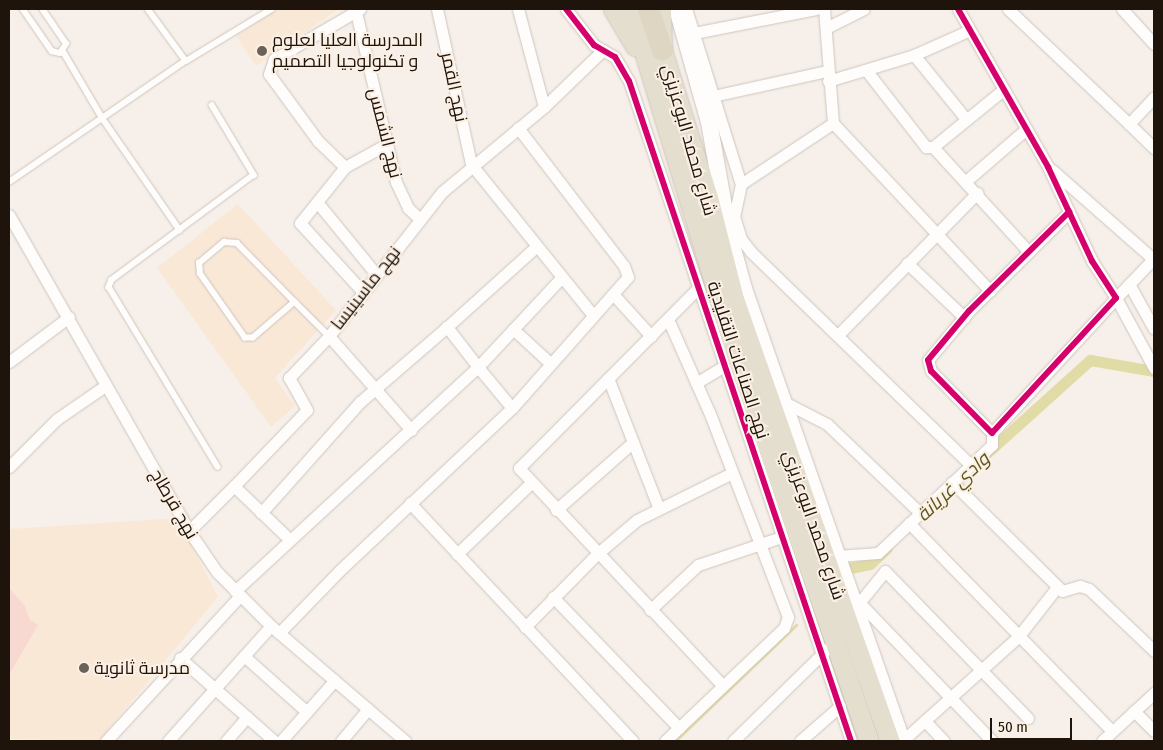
<!DOCTYPE html>
<meta charset="utf-8">
<style>
body{margin:0}
#map{position:relative;width:1163px;height:750px;overflow:hidden;background:#f7f0ea;font-family:"Fira Sans Condensed",Cairo,sans-serif}
div>[style]{position:absolute}
[style*='--x']{left:calc(var(--x)*1px);top:calc(var(--y)*1px);width:calc(var(--w)*1px);rotate:calc(var(--a)*1deg)}
.built>*{inset:0;background:#fae8d7}
.green>*{inset:0;background:#f8d9d2}
.stream>*{height:3px;margin:-1.5px;padding:0 1.5px;transform-origin:1.5px;border-radius:1.5px;background:#e1dca5}
.canal>*{height:11px;margin:-5.5px;padding:0 5.5px;transform-origin:5.5px;border-radius:5.5px;background:#e1dca5}
.roads{filter:drop-shadow(0 0 1px #cdc5bd) drop-shadow(0 0 1px #cdc5bd)}
.service>*{height:5.5px;margin:-2.75px;padding:0 2.75px;transform-origin:2.75px;border-radius:2.75px;background:#fefdfc}
.minor>*{height:11px;margin:-5.5px;padding:0 5.5px;transform-origin:5.5px;border-radius:5.5px;background:#fefdfc}
.secondary>*{height:16px;margin:-8px;padding:0 8px;transform-origin:8px;border-radius:8px;background:#fefdfc}
.trunk>*{height:19px;margin:-9.5px;padding:0 9.5px;transform-origin:9.5px;border-radius:9.5px;background:#e4dece}
.motorway>*{height:21px;margin:-10.5px;padding:0 10.5px;transform-origin:10.5px;border-radius:10.5px;background:#ded6c2}
.cycleway>*{height:6px;margin:-3px;padding:0 3px;transform-origin:3px;border-radius:3px;background:#d6006c}
.dots>*{width:14px;height:14px;translate:-50% -50%;box-sizing:border-box;border:2px solid #fcf0e5;border-radius:50%}
span{translate:-50% -50%;white-space:nowrap;text-align:center;line-height:1.15;-webkit-text-stroke:4px #fcf0e5;paint-order:stroke}
.poi-label{font-size:18px;color:#1e140b}
.left{translate:0 -50%;text-align:left}
.street-label{font-size:18px;color:#1e140b}
.water-label{font-size:19px;color:#5c5820;font-style:italic}
.frame{position:absolute;inset:0;border:10px solid #1e140b;pointer-events:none}
.scale{position:absolute;left:990px;top:718px;width:82px;height:22px;box-sizing:border-box;border:2px solid #1e140b;border-top:0;padding-left:6px;font-size:15px;line-height:18px;white-space:nowrap;color:#1e140b;-webkit-text-stroke:4px #fcf0e5;paint-order:stroke}
</style>
<div id="map">
<div class="built">
<i style="clip-path:polygon(276px 9px,339px 9px,256px 66px,236px 36px)"></i>
<i style="clip-path:polygon(238px 204px,336px 310px,275px 378px,295px 406px,271px 427px,157px 268px)"></i>
<i style="clip-path:polygon(178px 518px,218px 597px,99px 741px,9px 739px,9px 529px)"></i>
</div>
<div class="green">
<i style="clip-path:polygon(9px 588px,25px 606px,30px 620px,38px 625px,9px 675px)"></i>
</div>
<div class="stream">
<i style="--x:675;--y:741;--w:168;--a:-43.8"></i>
</div>
<div class="canal">
<i style="--x:987;--y:453;--w:139;--a:-42.1"></i>
<i style="--x:1090;--y:360;--w:65;--a:9.8"></i>
<i style="--x:850;--y:568;--w:20;--a:-11"></i>
<i style="--x:870;--y:564;--w:23;--a:-43"></i>
</div>
<div class="roads">
<div class="service">
<i style="--x:23;--y:9;--w:51;--a:55.4"></i>
<i style="--x:52;--y:51;--w:8;--a:14"></i>
<i style="--x:60;--y:53;--w:11;--a:-56"></i>
<i style="--x:66;--y:44;--w:42;--a:-124.4"></i>
<i style="--x:148;--y:9;--w:64;--a:53.8"></i>
<i style="--x:186;--y:61;--w:100;--a:-31.2"></i>
<i style="--x:63;--y:51;--w:79;--a:59.5"></i>
<i style="--x:103;--y:119;--w:135;--a:55.3"></i>
<i style="--x:212;--y:105;--w:82;--a:59"></i>
<i style="--x:254;--y:175;--w:177;--a:143.5"></i>
<i style="--x:112;--y:280;--w:8;--a:113"></i>
<i style="--x:109;--y:287;--w:210;--a:58.8"></i>
<i style="--x:9;--y:182;--w:214;--a:-34.5"></i>
<i style="--x:295;--y:302;--w:55;--a:139.4"></i>
<i style="--x:253;--y:338;--w:8;--a:180"></i>
<i style="--x:245;--y:338;--w:78;--a:-125.1"></i>
<i style="--x:200;--y:274;--w:11;--a:-95"></i>
<i style="--x:199;--y:263;--w:33;--a:-40"></i>
<i style="--x:224;--y:242;--w:13;--a:4"></i>
<i style="--x:237;--y:243;--w:83;--a:45.5"></i>
<i style="--x:295;--y:302;--w:48;--a:45"></i>
</div>
<div class="minor">
<i style="--x:360;--y:9;--w:99;--a:149.8"></i>
<i style="--x:274;--y:59;--w:16;--a:108"></i>
<i style="--x:269;--y:74;--w:83;--a:53.8"></i>
<i style="--x:318;--y:141;--w:37;--a:44"></i>
<i style="--x:345;--y:167;--w:46;--a:-28.8"></i>
<i style="--x:437;--y:9;--w:159;--a:77.6"></i>
<i style="--x:471;--y:164;--w:194;--a:51.1"></i>
<i style="--x:518;--y:9;--w:101;--a:75.1"></i>
<i style="--x:566;--y:9;--w:46;--a:52.1"></i>
<i style="--x:594;--y:45;--w:24;--a:30"></i>
<i style="--x:615;--y:57;--w:28;--a:60"></i>
<i style="--x:629;--y:81;--w:696;--a:71.41"></i>
<i style="--x:686;--y:9;--w:183;--a:72.6"></i>
<i style="--x:741;--y:184;--w:33;--a:102"></i>
<i style="--x:734;--y:216;--w:24;--a:73"></i>
<i style="--x:741;--y:239;--w:16;--a:52"></i>
<i style="--x:751;--y:252;--w:306;--a:44.1"></i>
<i style="--x:971;--y:465;--w:29;--a:-44"></i>
<i style="--x:992;--y:445;--w:12;--a:-90"></i>
<i style="--x:958;--y:9;--w:182;--a:60.3"></i>
<i style="--x:1048;--y:167;--w:104;--a:64.9"></i>
<i style="--x:1092;--y:261;--w:44;--a:57"></i>
<i style="--x:1116;--y:298;--w:183;--a:132.6"></i>
<i style="--x:992;--y:433;--w:87;--a:-134.5"></i>
<i style="--x:931;--y:371;--w:11;--a:-105"></i>
<i style="--x:928;--y:360;--w:64;--a:-50.1"></i>
<i style="--x:969;--y:311;--w:141;--a:-44.7"></i>
<i style="--x:1008;--y:9;--w:167;--a:43.5"></i>
<i style="--x:1129;--y:124;--w:37;--a:-47"></i>
<i style="--x:1122;--y:9;--w:47;--a:47.6"></i>
<i style="--x:356;--y:12;--w:175;--a:76.8"></i>
<i style="--x:396;--y:182;--w:29;--a:65"></i>
<i style="--x:408;--y:208;--w:16;--a:43"></i>
<i style="--x:826;--y:28;--w:42;--a:-26.6"></i>
<i style="--x:694;--y:33;--w:124;--a:-11.1"></i>
<i style="--x:914;--y:55;--w:82;--a:50.9"></i>
<i style="--x:866;--y:70;--w:98;--a:52.1"></i>
<i style="--x:926;--y:147;--w:7;--a:0"></i>
<i style="--x:933;--y:147;--w:90;--a:-39.2"></i>
<i style="--x:828;--y:81;--w:90;--a:-16.8"></i>
<i style="--x:914;--y:55;--w:59;--a:-24"></i>
<i style="--x:713;--y:96;--w:117;--a:-12.4"></i>
<i style="--x:833;--y:123;--w:230;--a:46.9"></i>
<i style="--x:1129;--y:124;--w:35;--a:44"></i>
<i style="--x:933;--y:147;--w:142;--a:47.6"></i>
<i style="--x:345;--y:167;--w:72;--a:128.8"></i>
<i style="--x:300;--y:223;--w:92;--a:47.6"></i>
<i style="--x:1052;--y:170;--w:133;--a:41.3"></i>
<i style="--x:966;--y:181;--w:78;--a:-40.8"></i>
<i style="--x:741;--y:184;--w:110;--a:-33.5"></i>
<i style="--x:833;--y:123;--w:114;--a:-94.5"></i>
<i style="--x:317;--y:202;--w:93;--a:50.7"></i>
<i style="--x:9;--y:215;--w:364;--a:60.3"></i>
<i style="--x:189;--y:531;--w:50;--a:55.7"></i>
<i style="--x:217;--y:572;--w:76;--a:45"></i>
<i style="--x:271;--y:626;--w:177;--a:40.6"></i>
<i style="--x:1154;--y:258;--w:55;--a:133.5"></i>
<i style="--x:1116;--y:298;--w:80;--a:61.5"></i>
<i style="--x:907;--y:263;--w:79;--a:43.5"></i>
<i style="--x:1129;--y:284;--w:51;--a:60.9"></i>
<i style="--x:698;--y:288;--w:254;--a:134.8"></i>
<i style="--x:519;--y:468;--w:297;--a:46.9"></i>
<i style="--x:613;--y:294;--w:57;--a:47.9"></i>
<i style="--x:513;--y:329;--w:50;--a:42.6"></i>
<i style="--x:838;--y:335;--w:199;--a:-45.6"></i>
<i style="--x:329;--y:336;--w:125;--a:48.9"></i>
<i style="--x:9;--y:362;--w:75;--a:-36.9"></i>
<i style="--x:608;--y:378;--w:137;--a:68.7"></i>
<i style="--x:696;--y:383;--w:33;--a:-31"></i>
<i style="--x:780;--y:400;--w:53;--a:27.1"></i>
<i style="--x:827;--y:424;--w:129;--a:43.7"></i>
<i style="--x:512;--y:408;--w:53;--a:-129.7"></i>
<i style="--x:478;--y:367;--w:122;--a:-47"></i>
<i style="--x:9;--y:467;--w:68;--a:-45"></i>
<i style="--x:57;--y:419;--w:58;--a:-34.5"></i>
<i style="--x:952;--y:482;--w:155;--a:44.7"></i>
<i style="--x:1062;--y:591;--w:19;--a:-16"></i>
<i style="--x:1080;--y:586;--w:9;--a:18"></i>
<i style="--x:1089;--y:589;--w:90;--a:43.6"></i>
<i style="--x:410;--y:503;--w:326;--a:46.9"></i>
<i style="--x:556;--y:510;--w:103;--a:-41.4"></i>
<i style="--x:261;--y:513;--w:149;--a:-48.3"></i>
<i style="--x:360;--y:402;--w:115;--a:-40.8"></i>
<i style="--x:909;--y:523;--w:291;--a:45.7"></i>
<i style="--x:189;--y:531;--w:64;--a:-45"></i>
<i style="--x:288;--y:538;--w:75;--a:-136.1"></i>
<i style="--x:234;--y:486;--w:105;--a:-46.2"></i>
<i style="--x:307;--y:410;--w:37;--a:-119"></i>
<i style="--x:289;--y:378;--w:58;--a:-46.4"></i>
<i style="--x:329;--y:336;--w:183;--a:-51.9"></i>
<i style="--x:442;--y:192;--w:133;--a:-39.8"></i>
<i style="--x:544;--y:107;--w:82;--a:-44"></i>
<i style="--x:457;--y:554;--w:101;--a:-43.8"></i>
<i style="--x:837;--y:556;--w:41;--a:-4.2"></i>
<i style="--x:878;--y:553;--w:128;--a:-43.4"></i>
<i style="--x:235;--y:591;--w:330;--a:-42.7"></i>
<i style="--x:478;--y:367;--w:51;--a:-127.8"></i>
<i style="--x:447;--y:327;--w:120;--a:-42"></i>
<i style="--x:553;--y:597;--w:182;--a:46.1"></i>
<i style="--x:855;--y:598;--w:198;--a:46.2"></i>
<i style="--x:859;--y:603;--w:41;--a:-50.9"></i>
<i style="--x:885;--y:571;--w:205;--a:45.8"></i>
<i style="--x:650;--y:610;--w:66;--a:-43.2"></i>
<i style="--x:698;--y:565;--w:88;--a:-18.6"></i>
<i style="--x:525;--y:627;--w:103;--a:-45.4"></i>
<i style="--x:597;--y:554;--w:52;--a:-40.4"></i>
<i style="--x:637;--y:520;--w:106;--a:-26.3"></i>
<i style="--x:279;--y:633;--w:86;--a:-45.9"></i>
<i style="--x:339;--y:571;--w:238;--a:-43.3"></i>
<i style="--x:512;--y:408;--w:175;--a:-48.5"></i>
<i style="--x:628;--y:277;--w:12;--a:-110"></i>
<i style="--x:624;--y:266;--w:174;--a:-127.5"></i>
<i style="--x:244;--y:656;--w:84;--a:41.6"></i>
<i style="--x:180;--y:658;--w:125;--a:41.4"></i>
<i style="--x:1134;--y:711;--w:28;--a:45"></i>
<i style="--x:926;--y:722;--w:26;--a:47"></i>
<i style="--x:106;--y:741;--w:197;--a:-47.3"></i>
<i style="--x:168;--y:741;--w:154;--a:-48.2"></i>
<i style="--x:226;--y:741;--w:32;--a:-49"></i>
<i style="--x:281;--y:741;--w:81;--a:-48.5"></i>
<i style="--x:341;--y:741;--w:42;--a:-49.8"></i>
<i style="--x:665;--y:741;--w:164;--a:-43.5"></i>
<i style="--x:784;--y:628;--w:12;--a:-70"></i>
<i style="--x:788;--y:617;--w:217;--a:-111"></i>
<i style="--x:710;--y:414;--w:104;--a:-113.9"></i>
<i style="--x:733;--y:741;--w:132;--a:-44.4"></i>
<i style="--x:800;--y:741;--w:53;--a:-41.2"></i>
<i style="--x:902;--y:741;--w:156;--a:-41.9"></i>
<i style="--x:1018;--y:637;--w:63;--a:-52"></i>
<i style="--x:1102;--y:741;--w:71;--a:-42.7"></i>
</div>
<div class="secondary">
<i style="--x:677;--y:9;--w:117;--a:74.2"></i>
<i style="--x:709;--y:122;--w:114;--a:79.9"></i>
<i style="--x:729;--y:234;--w:57;--a:74.7"></i>
<i style="--x:744;--y:289;--w:479;--a:70.7"></i>
</div>
<div class="trunk">
<i style="--x:613;--y:9;--w:43;--a:59.3"></i>
<i style="--x:631;--y:9;--w:368;--a:73.1"></i>
<i style="--x:738;--y:361;--w:402;--a:71"></i>
<i style="--x:661;--y:9;--w:41;--a:88.6"></i>
<i style="--x:662;--y:50;--w:158;--a:72.7"></i>
<i style="--x:709;--y:201;--w:101;--a:75.7"></i>
<i style="--x:734;--y:299;--w:469;--a:70.6"></i>
</div>
<div class="motorway">
<i style="--x:648;--y:9;--w:43;--a:71.1"></i>
</div>
</div>
<div class="cycleway">
<i style="--x:566;--y:9;--w:46;--a:52.1"></i>
<i style="--x:594;--y:45;--w:24;--a:30"></i>
<i style="--x:615;--y:57;--w:28;--a:60"></i>
<i style="--x:629;--y:81;--w:696;--a:71.41"></i>
<i style="--x:958;--y:9;--w:182;--a:60.3"></i>
<i style="--x:1048;--y:167;--w:104;--a:64.9"></i>
<i style="--x:1092;--y:261;--w:44;--a:57"></i>
<i style="--x:1116;--y:298;--w:183;--a:132.6"></i>
<i style="--x:992;--y:433;--w:87;--a:-134.5"></i>
<i style="--x:931;--y:371;--w:11;--a:-105"></i>
<i style="--x:928;--y:360;--w:64;--a:-50.1"></i>
<i style="--x:969;--y:311;--w:141;--a:-44.7"></i>
</div>
<div class="dots">
<i style="left:262px;top:51px;background:#6a6159"></i>
<i style="left:84px;top:668px;background:#6a6159"></i>
</div>
<div class="poi-label">
<span class="left" style="left:272px;top:51px">المدرسة العليا لعلوم<br>و تكنولوجيا التصميم</span>
<span class="left" style="left:94px;top:668px">مدرسة ثانوية</span>
</div>
<div class="street-label">
<span style="left:454px;top:87px;rotate:78deg">نهج القمر</span>
<span style="left:385px;top:133px;rotate:76deg">نهج الشمس</span>
<span style="left:689px;top:140px;rotate:74deg">شارع محمد البوعزيزي</span>
<span style="left:366px;top:288px;rotate:-52deg">نهج ماسينيسا</span>
<span style="left:738px;top:360px;rotate:72deg">نهج الصناعات التقليدية</span>
<span style="left:174px;top:504px;rotate:60deg">نهج قرطاج</span>
<span style="left:814px;top:525px;rotate:71deg">شارع محمد البوعزيزي</span>
</div>
<div class="water-label">
<span style="left:953px;top:487px;rotate:-43deg">وادي غريانة</span>
</div>
<div class="frame"></div>
<div class="scale">50 m</div>
</div>
